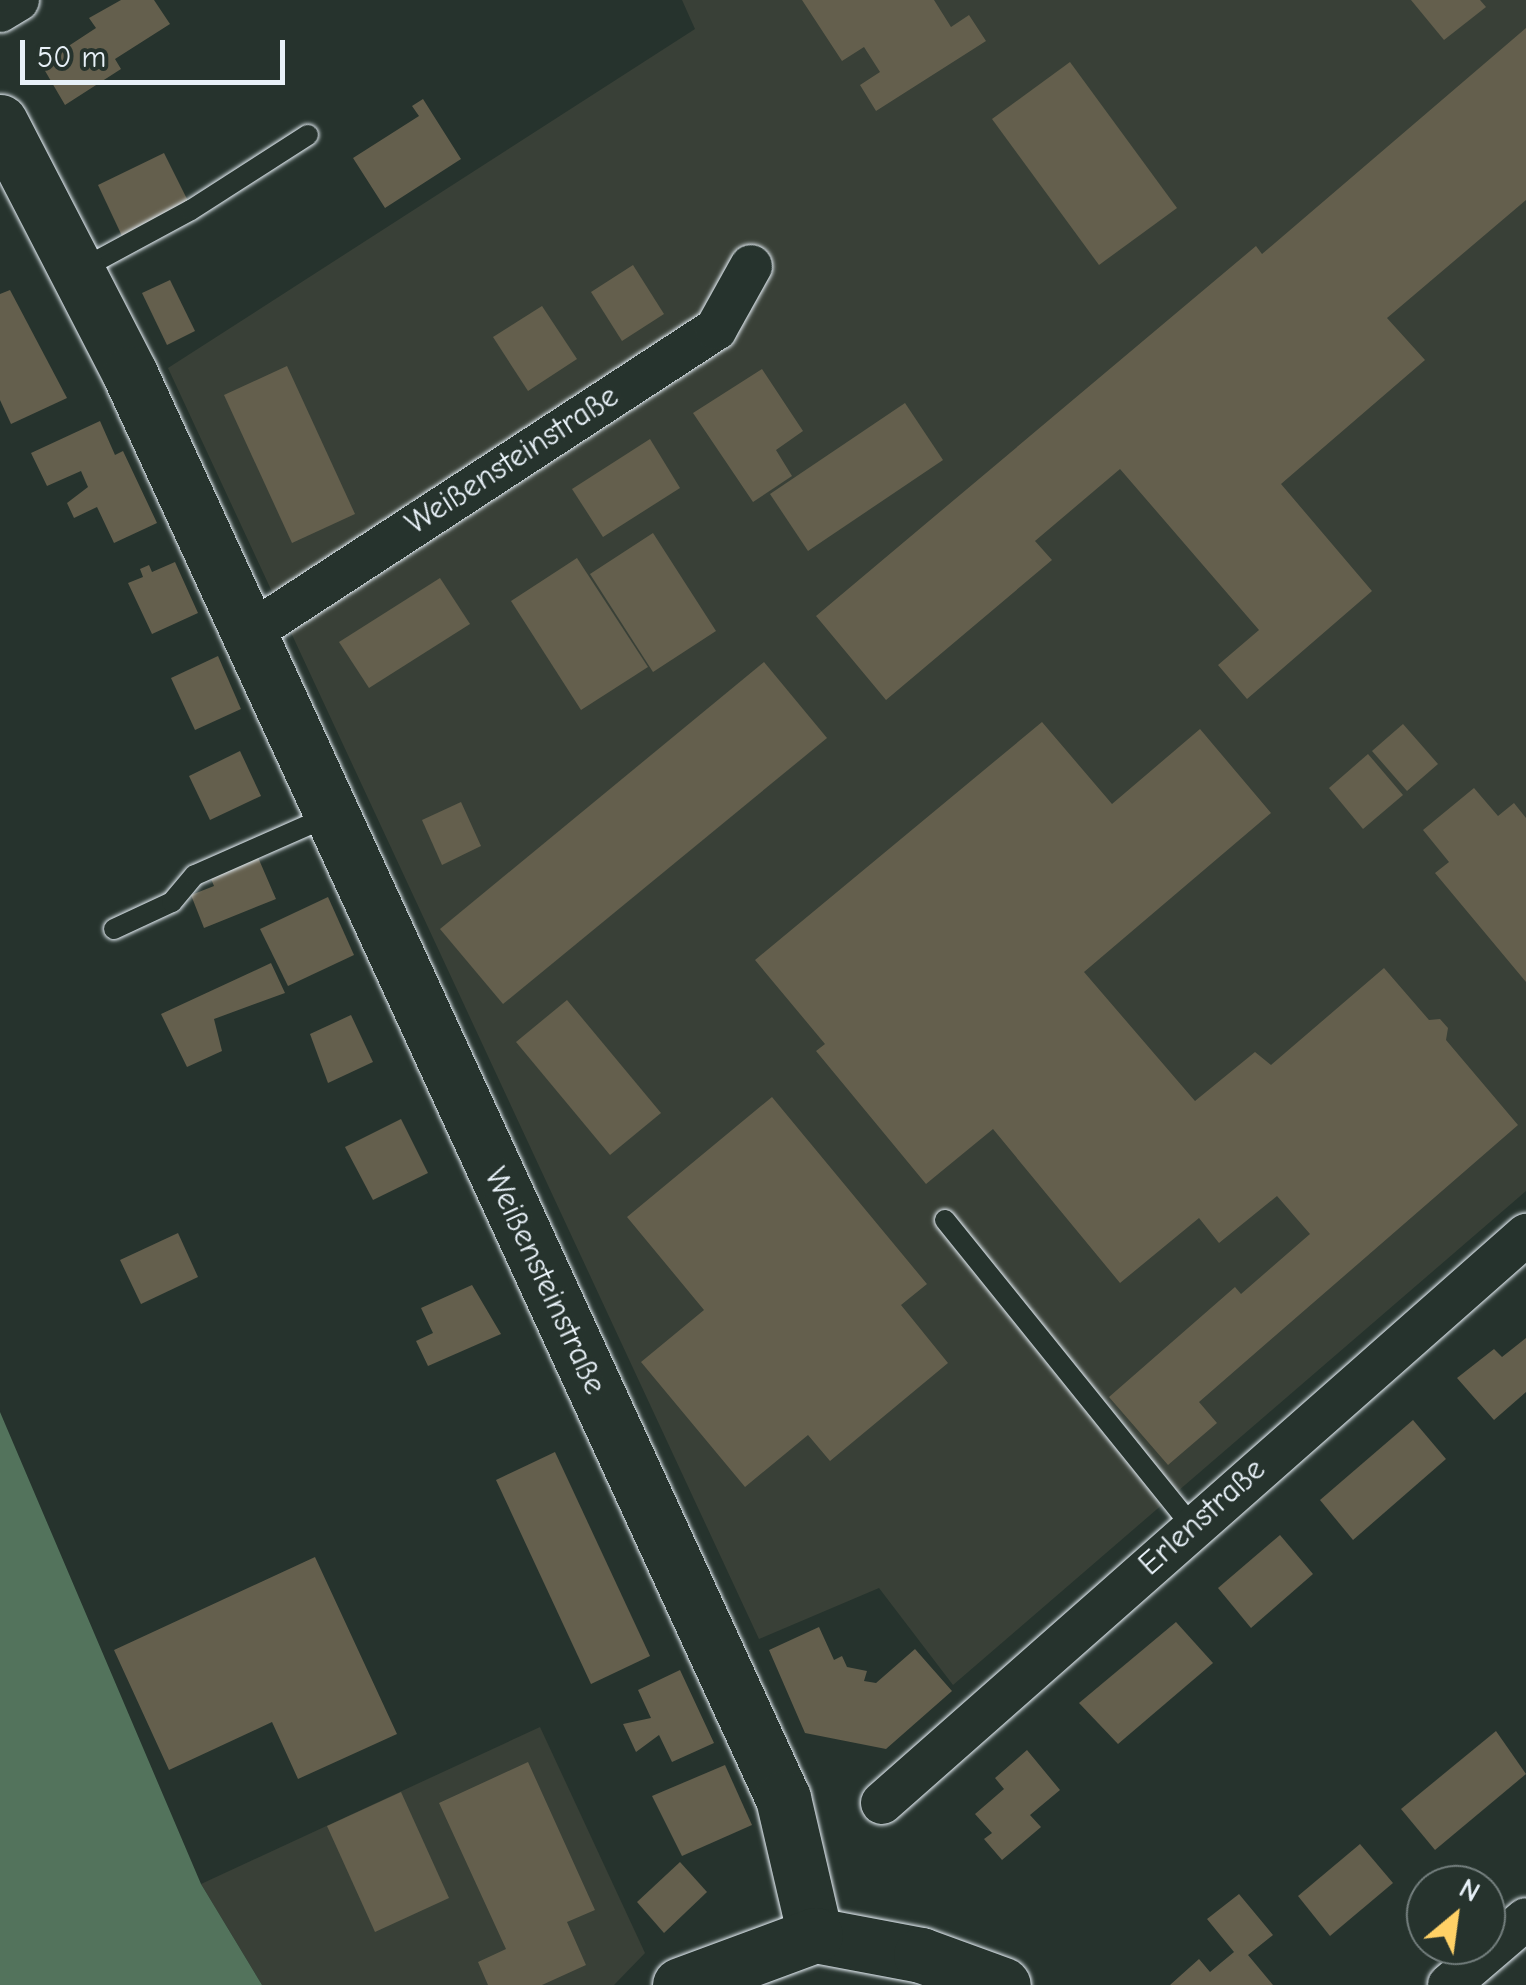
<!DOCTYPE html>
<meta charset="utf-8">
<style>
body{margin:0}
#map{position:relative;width:1526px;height:1985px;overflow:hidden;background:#26332d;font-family:"Comic Neue",sans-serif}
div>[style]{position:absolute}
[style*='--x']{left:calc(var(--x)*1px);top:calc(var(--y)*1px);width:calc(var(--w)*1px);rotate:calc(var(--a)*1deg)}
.built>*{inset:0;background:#394037}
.green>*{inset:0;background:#53735c}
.building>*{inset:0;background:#645f4d}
.roads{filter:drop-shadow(0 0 2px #e8f1f8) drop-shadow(0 0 2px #e8f1f8)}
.lane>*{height:20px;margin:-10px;padding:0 10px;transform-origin:10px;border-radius:10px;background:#26332d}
.street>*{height:42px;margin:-21px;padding:0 21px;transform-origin:21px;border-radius:21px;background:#26332d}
.secondary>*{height:55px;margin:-27.5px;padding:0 27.5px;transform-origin:27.5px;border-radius:27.5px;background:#26332d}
span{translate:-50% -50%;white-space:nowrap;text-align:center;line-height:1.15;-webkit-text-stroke:10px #26332d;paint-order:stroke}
.street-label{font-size:32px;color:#e8f1f8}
.north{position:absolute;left:1406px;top:1865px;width:100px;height:100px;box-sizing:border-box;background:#26332d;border:2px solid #747f7e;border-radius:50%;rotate:29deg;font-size:28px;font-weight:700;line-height:40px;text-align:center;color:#e8f1f8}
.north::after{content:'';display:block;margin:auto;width:35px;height:45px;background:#ffd166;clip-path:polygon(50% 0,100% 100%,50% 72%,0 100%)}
.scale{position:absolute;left:20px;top:40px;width:265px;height:45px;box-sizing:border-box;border:5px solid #e8f1f8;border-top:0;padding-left:12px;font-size:30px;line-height:35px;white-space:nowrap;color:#e8f1f8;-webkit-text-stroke:8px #26332d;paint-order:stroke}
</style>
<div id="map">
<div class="built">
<i style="clip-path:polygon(682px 0,1526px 0,1526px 1191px,953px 1685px,879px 1588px,759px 1639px,168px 368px,695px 29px)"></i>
<i style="clip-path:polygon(540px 1727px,645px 1953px,614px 1985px,262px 1985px,201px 1884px)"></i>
</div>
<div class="green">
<i style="clip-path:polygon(0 1412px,201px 1884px,262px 1985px,0 1985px)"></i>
</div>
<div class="building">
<i style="clip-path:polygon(121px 0,154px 0,170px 24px,115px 59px,121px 69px,65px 105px,41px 64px,96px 28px,89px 18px)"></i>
<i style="clip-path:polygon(802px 0,934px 0,951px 27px,969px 15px,986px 41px,876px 111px,860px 85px,880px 72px,864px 47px,842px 61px)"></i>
<i style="clip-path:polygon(1411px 0,1480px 0,1486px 7px,1444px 40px)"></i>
<i style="clip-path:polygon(1526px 28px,1526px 200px,1387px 318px,1425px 360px,1281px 484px,1372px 591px,1247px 699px,1218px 665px,1259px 630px,1120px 469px,1035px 541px,1052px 560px,886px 700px,816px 616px,1256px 246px,1262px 254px)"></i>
<i style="clip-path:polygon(1070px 62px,1177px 208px,1099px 265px,992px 119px)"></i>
<i style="clip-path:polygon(423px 99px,461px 159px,385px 208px,353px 158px,419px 116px,412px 106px)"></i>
<i style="clip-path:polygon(164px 153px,189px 203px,122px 236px,98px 185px)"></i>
<i style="clip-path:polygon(633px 265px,664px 314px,622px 341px,591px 292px)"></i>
<i style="clip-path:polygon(170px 280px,195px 331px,167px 345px,142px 293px)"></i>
<i style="clip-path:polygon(10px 290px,67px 398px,11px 424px,0 400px,0 294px)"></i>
<i style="clip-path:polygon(542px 306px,577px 359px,528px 391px,493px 337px)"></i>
<i style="clip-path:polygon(287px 366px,355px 514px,292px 543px,224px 395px)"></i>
<i style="clip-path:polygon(762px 369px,803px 431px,776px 450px,792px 476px,753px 502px,693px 413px)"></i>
<i style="clip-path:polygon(905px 403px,943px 460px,808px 551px,770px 494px)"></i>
<i style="clip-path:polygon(100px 421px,115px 455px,123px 451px,157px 523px,114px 543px,97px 507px,74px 518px,67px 503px,88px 487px,81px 471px,47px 486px,31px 453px)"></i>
<i style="clip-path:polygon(650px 439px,680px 488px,603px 537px,572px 489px)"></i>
<i style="clip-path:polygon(653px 533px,716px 631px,653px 672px,590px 574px)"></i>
<i style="clip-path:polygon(577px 558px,648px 667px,581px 710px,511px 601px)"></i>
<i style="clip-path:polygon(175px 562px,198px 613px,152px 634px,128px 583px,143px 577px,140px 569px,149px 565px,152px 572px)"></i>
<i style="clip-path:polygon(440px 578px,470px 624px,369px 688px,339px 642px)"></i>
<i style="clip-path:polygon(218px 656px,241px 709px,195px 730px,171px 678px)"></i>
<i style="clip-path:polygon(764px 662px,827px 738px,503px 1004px,440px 929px)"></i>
<i style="clip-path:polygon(1042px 722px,1112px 804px,1200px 729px,1271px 813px,1084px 972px,1195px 1101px,1255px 1052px,1271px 1065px,1384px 968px,1429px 1020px,1440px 1019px,1448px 1028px,1446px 1040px,1518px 1125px,1199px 1402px,1217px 1423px,1168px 1465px,1109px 1397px,1235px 1287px,1241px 1294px,1310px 1234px,1277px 1196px,1219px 1243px,1199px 1218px,1120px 1283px,993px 1129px,926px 1184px,816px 1051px,825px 1044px,755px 960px)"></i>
<i style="clip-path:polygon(1403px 724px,1438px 764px,1407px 791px,1372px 751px)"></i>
<i style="clip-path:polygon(240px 751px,261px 796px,210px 820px,189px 776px)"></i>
<i style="clip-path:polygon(1368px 754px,1403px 795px,1363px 829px,1329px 788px)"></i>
<i style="clip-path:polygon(1474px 788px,1498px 816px,1514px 803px,1526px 818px,1526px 982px,1435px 873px,1449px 862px,1423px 830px)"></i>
<i style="clip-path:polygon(461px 802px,481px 846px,442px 865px,422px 820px)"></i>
<i style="clip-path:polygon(257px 855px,276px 899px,204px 928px,191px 895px,214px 886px,209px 874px)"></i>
<i style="clip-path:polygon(328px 897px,354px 955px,288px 986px,260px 929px)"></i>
<i style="clip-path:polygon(271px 963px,285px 993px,214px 1019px,222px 1051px,187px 1067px,161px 1014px)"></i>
<i style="clip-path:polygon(567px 1000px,661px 1113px,610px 1155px,516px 1042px)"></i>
<i style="clip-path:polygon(351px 1015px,373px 1062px,328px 1083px,310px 1034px)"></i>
<i style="clip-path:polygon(772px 1097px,927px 1284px,901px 1305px,948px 1363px,830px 1461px,808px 1435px,745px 1487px,641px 1362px,704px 1310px,627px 1217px)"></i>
<i style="clip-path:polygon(401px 1119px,428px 1173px,373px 1200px,345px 1147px)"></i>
<i style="clip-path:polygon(178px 1233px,198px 1277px,141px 1304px,120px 1260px)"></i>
<i style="clip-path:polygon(472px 1285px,501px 1334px,428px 1366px,416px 1341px,433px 1333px,421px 1308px)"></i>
<i style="clip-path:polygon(1526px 1338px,1526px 1392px,1494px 1420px,1457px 1378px,1494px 1349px,1502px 1357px)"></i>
<i style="clip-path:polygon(1413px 1420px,1446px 1459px,1353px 1540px,1320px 1500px)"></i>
<i style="clip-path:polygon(555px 1452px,650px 1656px,591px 1684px,496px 1480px)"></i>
<i style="clip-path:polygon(1280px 1535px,1313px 1574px,1251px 1628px,1218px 1588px)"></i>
<i style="clip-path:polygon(315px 1557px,397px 1734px,298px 1779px,272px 1722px,169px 1770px,114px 1650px)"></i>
<i style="clip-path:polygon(1176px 1622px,1213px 1663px,1118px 1744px,1079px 1703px)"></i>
<i style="clip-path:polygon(819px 1627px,834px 1660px,842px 1656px,847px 1667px,867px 1671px,864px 1681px,876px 1683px,915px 1649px,952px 1691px,886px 1749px,805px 1733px,769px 1650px)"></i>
<i style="clip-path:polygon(680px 1670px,714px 1743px,672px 1762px,659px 1735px,636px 1752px,623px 1724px,651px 1718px,638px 1690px)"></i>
<i style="clip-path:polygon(1496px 1731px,1526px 1774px,1435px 1850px,1401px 1809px)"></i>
<i style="clip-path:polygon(1027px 1750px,1060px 1790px,1030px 1815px,1041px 1827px,1002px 1860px,984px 1839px,992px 1833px,975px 1814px,1004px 1789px,995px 1778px)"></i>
<i style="clip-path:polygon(528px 1762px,595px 1910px,567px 1922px,586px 1965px,542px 1985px,488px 1985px,478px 1962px,506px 1949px,439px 1803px)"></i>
<i style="clip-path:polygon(725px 1765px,752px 1825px,682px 1856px,652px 1796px)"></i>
<i style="clip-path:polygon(401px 1792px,449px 1898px,375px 1932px,327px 1826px)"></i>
<i style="clip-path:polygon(1360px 1844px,1393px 1883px,1330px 1936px,1298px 1896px)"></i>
<i style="clip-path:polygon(680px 1862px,707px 1892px,664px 1933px,637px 1902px)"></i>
<i style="clip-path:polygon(1239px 1894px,1273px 1935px,1248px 1955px,1273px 1985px,1170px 1985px,1199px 1959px,1210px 1972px,1234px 1952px,1207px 1919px)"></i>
</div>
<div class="roads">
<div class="lane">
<i style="--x:78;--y:271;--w:128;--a:-28.4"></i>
<i style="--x:191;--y:210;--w:139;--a:-32.7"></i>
<i style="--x:114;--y:929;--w:64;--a:-25"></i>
<i style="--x:172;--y:902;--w:35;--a:-50"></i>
<i style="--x:195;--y:875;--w:149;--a:-23.8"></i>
<i style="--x:945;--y:1220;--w:393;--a:51.1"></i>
</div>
<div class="street">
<i style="--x:0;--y:11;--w:21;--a:-31"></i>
<i style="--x:250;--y:633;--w:556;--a:-33.12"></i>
<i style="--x:716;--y:329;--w:72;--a:-60.9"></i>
<i style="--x:882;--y:1803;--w:859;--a:-41.41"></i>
<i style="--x:1449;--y:1985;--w:101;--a:-40.6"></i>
</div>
<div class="secondary">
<i style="--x:0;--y:122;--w:284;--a:62.7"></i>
<i style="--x:130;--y:374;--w:1567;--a:65.37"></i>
<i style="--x:783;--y:1798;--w:141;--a:76.9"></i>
<i style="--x:815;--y:1935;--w:108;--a:10.7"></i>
<i style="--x:921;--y:1955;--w:87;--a:20.1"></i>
<i style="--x:680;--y:1985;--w:144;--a:-20.3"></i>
</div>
</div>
<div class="street-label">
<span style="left:512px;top:460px;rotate:-33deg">Weißensteinstraße</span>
<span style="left:545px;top:1281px;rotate:65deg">Weißensteinstraße</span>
<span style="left:1202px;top:1517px;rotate:-42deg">Erlenstraße</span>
</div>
<div class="north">N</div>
<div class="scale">50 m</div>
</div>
